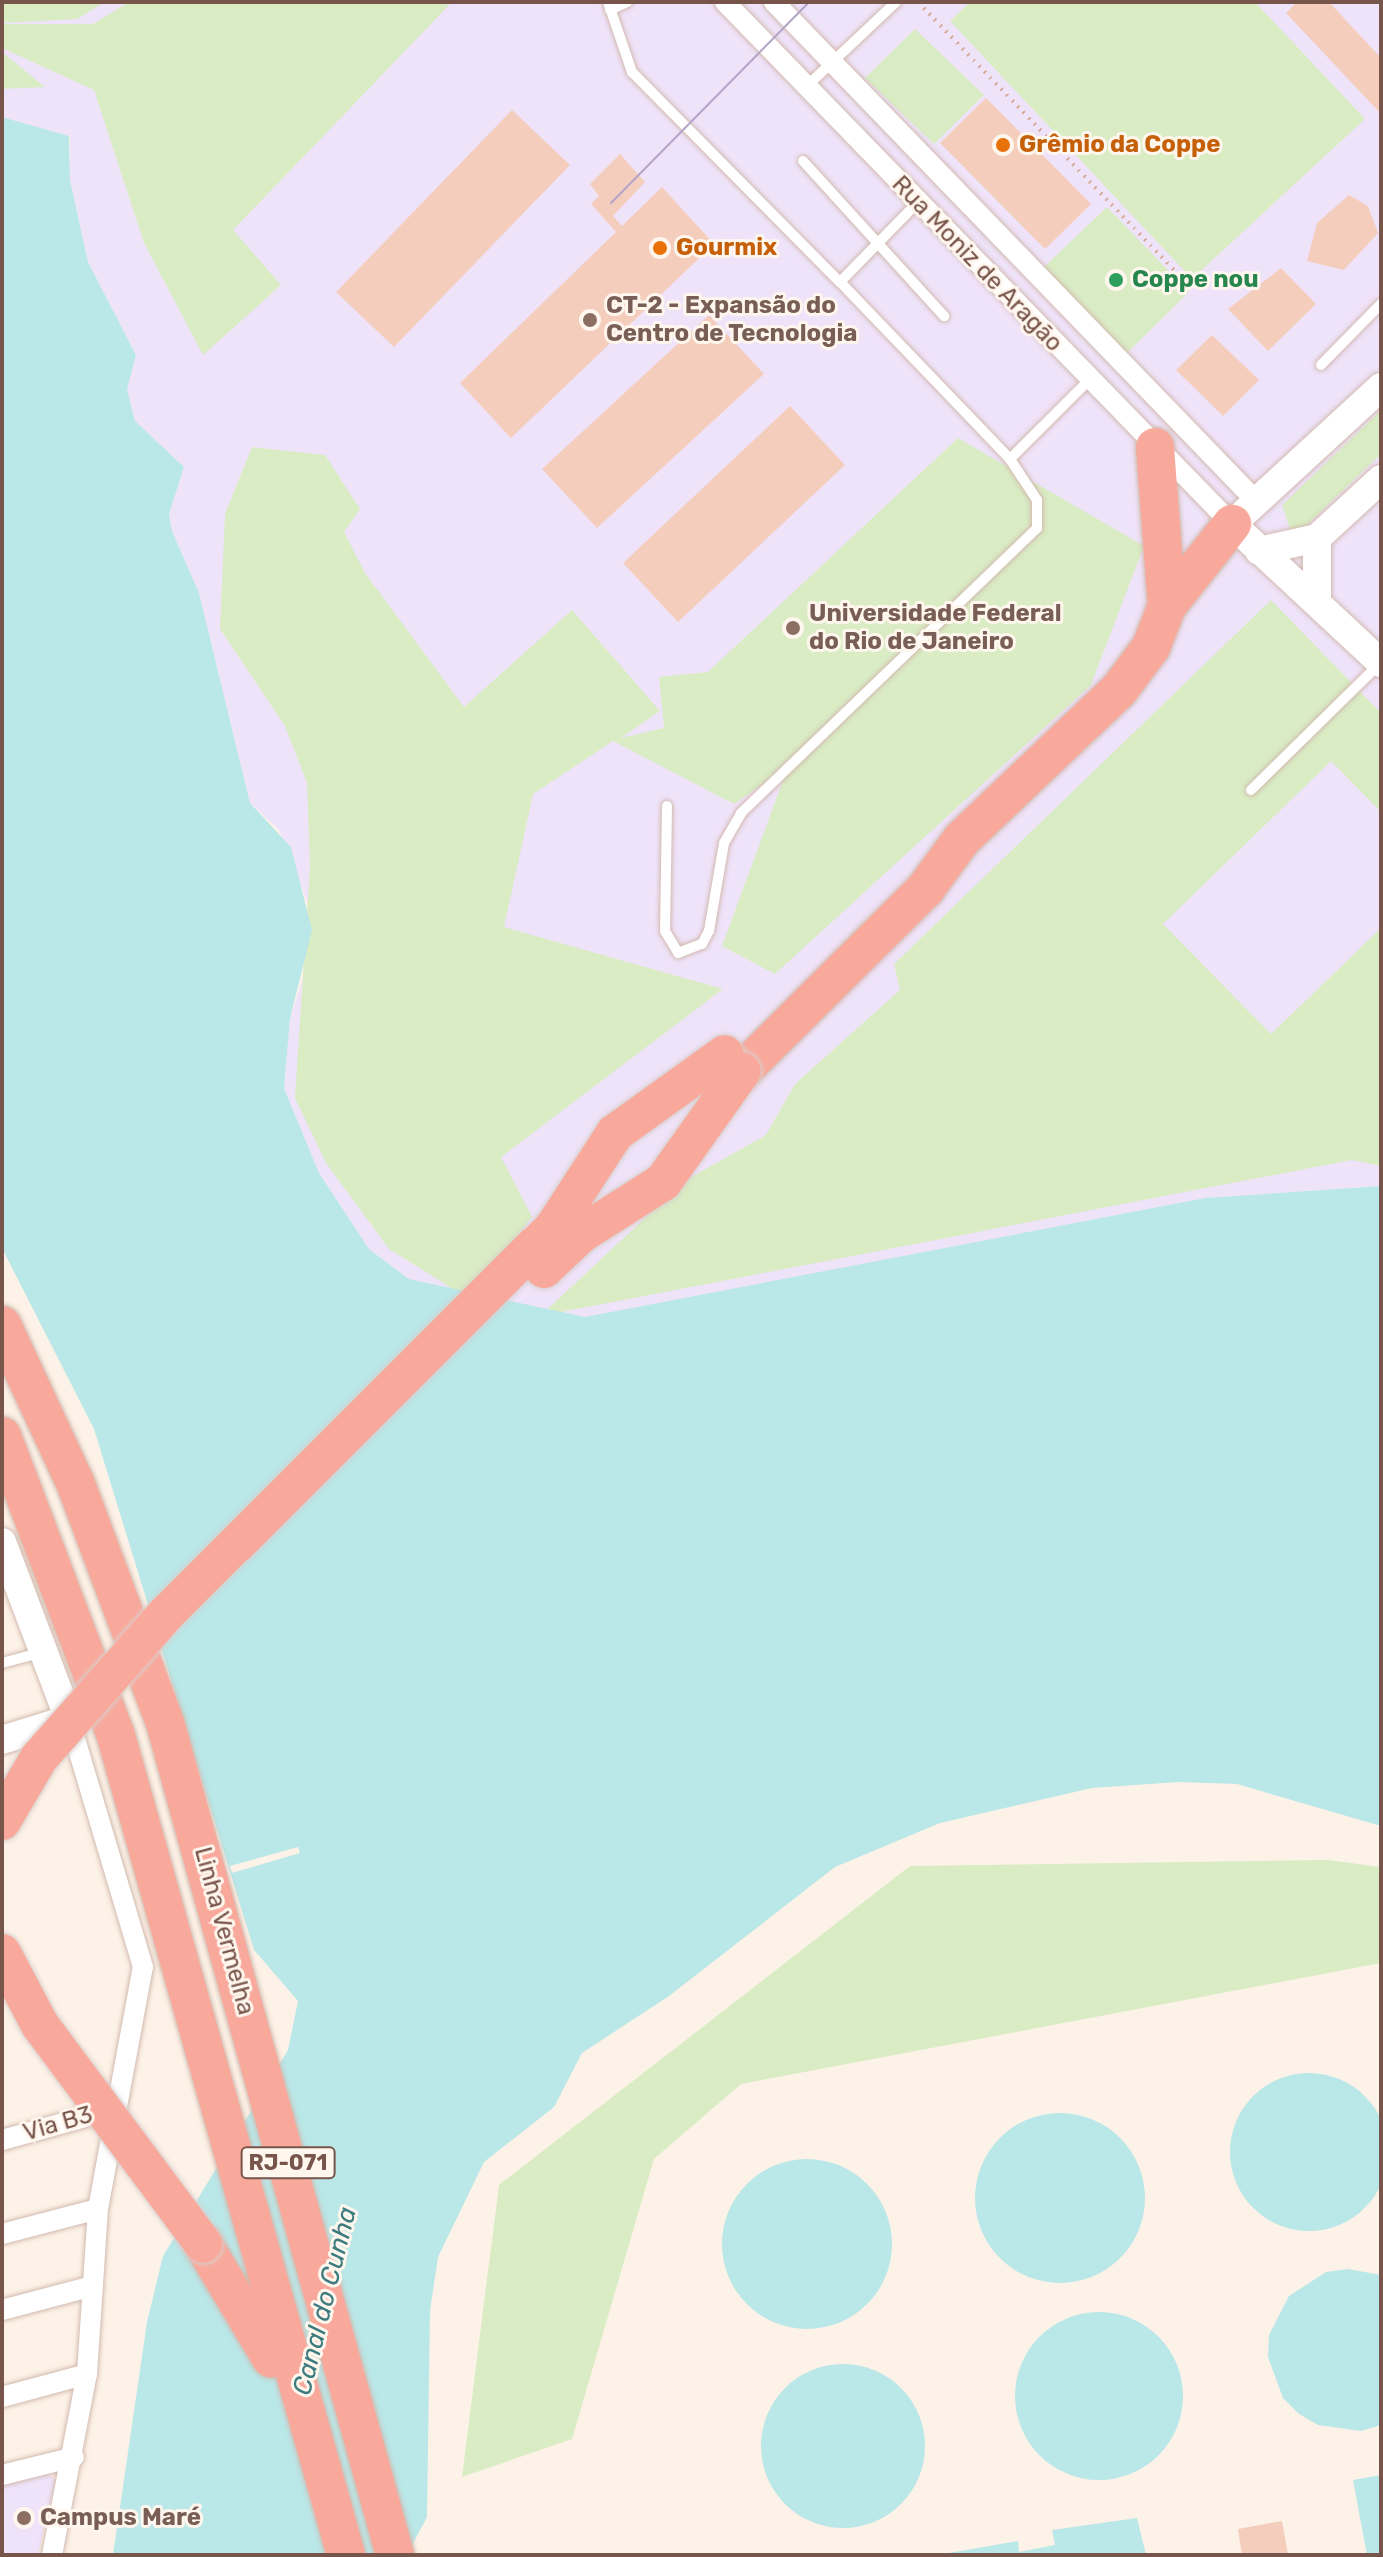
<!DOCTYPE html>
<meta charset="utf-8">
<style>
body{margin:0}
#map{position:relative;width:1383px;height:2557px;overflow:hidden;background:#fdf2e7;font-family:Rubik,sans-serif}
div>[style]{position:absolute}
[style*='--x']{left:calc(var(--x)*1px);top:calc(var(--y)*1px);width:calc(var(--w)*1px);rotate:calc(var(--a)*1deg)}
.education>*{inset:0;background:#efe3fa}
.green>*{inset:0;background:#d9ecc4}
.water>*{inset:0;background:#bae7e8}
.round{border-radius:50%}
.pier>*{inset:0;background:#fdf2e7}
.building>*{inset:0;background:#f4cdbd}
.path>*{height:4px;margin-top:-2px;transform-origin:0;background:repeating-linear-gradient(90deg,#d9afa0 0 2px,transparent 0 8px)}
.roads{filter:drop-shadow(0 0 2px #d2baaf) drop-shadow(0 0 2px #d2baaf)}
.lane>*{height:10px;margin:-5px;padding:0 5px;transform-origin:5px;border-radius:5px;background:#fff}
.street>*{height:20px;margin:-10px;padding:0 10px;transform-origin:10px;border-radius:10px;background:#fff}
.secondary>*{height:28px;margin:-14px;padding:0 14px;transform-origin:14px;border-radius:14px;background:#fff}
.highway>*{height:38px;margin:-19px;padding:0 19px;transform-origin:19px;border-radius:19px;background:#f9a99c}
.tram>*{height:2px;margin:-1px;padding:0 1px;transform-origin:1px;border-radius:1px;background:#b3a4c8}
.bridges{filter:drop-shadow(0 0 2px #d9cfcc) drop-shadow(0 0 2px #d9cfcc)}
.highway-bridge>*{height:38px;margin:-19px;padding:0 19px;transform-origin:19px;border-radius:19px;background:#f9a99c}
.dots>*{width:22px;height:22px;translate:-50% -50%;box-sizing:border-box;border:4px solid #fff6ee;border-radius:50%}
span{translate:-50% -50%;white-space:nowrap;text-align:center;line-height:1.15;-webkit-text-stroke:6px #fff6ee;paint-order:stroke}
.shield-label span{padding:2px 6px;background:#fff6ee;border:2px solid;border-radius:6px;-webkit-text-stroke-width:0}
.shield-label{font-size:22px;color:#78554a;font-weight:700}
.food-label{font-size:24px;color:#c56008;font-weight:700}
.left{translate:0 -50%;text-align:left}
.street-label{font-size:24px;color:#78554a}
.leisure-label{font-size:24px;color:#27864d;font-weight:700}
.education-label{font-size:24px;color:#785e54;font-weight:700}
.water-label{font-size:26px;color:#3c7b7e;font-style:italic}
.frame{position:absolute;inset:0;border:4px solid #78554a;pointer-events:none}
</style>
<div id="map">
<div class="education">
<i style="clip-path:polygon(2px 2px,1381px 2px,1381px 1186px,1205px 1198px,585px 1318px,409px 1279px,369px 1249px,319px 1173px,284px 1088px,290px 1019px,310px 955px,308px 904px,279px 830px,250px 803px,199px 593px,172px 531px,169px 514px,184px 467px,135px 421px,127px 389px,136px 355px,88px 262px,70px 180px,70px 136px,2px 117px)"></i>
<i style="clip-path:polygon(40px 2470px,56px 2479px,38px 2555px,2px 2555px,2px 2481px)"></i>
</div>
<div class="green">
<i style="clip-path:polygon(2px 2px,105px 2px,77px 19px,2px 23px)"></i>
<i style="clip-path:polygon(129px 2px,452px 2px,233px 230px,281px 285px,203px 355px,144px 243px,94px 90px,2px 48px,2px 24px,93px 24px)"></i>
<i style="clip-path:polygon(970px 2px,1255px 2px,1365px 119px,1192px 279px,950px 21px)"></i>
<i style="clip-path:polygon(915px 29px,984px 95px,934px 144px,865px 78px)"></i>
<i style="clip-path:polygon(2px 52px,45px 87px,2px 89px)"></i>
<i style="clip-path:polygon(1107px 207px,1189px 292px,1126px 354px,1043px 268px)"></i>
<i style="clip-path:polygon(1381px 410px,1381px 454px,1301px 531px,1290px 529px,1282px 505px)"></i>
<i style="clip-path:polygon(958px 438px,1144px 546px,1091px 685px,775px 974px,722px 946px,788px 767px,734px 804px,613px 741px,533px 794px,504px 927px,723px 989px,501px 1157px,532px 1217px,469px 1299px,389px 1249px,326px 1163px,295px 1098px,310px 866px,307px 783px,285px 726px,220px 629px,225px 514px,252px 447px,325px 455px,360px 509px,344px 532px,365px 573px,464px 707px,572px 610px,660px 711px,621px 738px,664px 728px,659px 677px,708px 672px)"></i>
<i style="clip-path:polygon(1271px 600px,1381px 713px,1381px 812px,1331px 761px,1163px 924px,1271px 1034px,1381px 928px,1381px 1166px,1352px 1160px,540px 1316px,686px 1180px,766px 1135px,795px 1084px,900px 990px,894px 964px)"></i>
<i style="clip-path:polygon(1328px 1860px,1381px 1867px,1381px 1963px,741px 2084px,654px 2159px,572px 2439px,462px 2477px,499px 2185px,910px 1866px)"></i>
</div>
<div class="water">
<i style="clip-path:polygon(2px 117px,69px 136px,70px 180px,88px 262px,136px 355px,127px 389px,135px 421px,184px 467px,169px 514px,172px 531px,199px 593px,250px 803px,291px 847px,312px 930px,290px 1019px,284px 1088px,319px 1173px,369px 1249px,409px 1279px,585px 1317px,1205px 1198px,1381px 1186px,1381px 1826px,1237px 1784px,1178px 1782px,1092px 1788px,940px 1823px,835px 1867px,669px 1996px,582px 2053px,554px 2107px,484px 2162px,438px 2257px,430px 2311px,427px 2517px,407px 2555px,113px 2555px,147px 2322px,163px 2256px,288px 2050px,298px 2001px,254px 1950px,94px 1429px,2px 1248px)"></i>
<i class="round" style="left:1230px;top:2073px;width:158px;height:158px"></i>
<i class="round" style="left:975px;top:2113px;width:170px;height:170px"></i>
<i class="round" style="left:722px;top:2159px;width:170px;height:170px"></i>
<i style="clip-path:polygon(1348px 2269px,1381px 2275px,1381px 2425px,1361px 2431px,1318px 2425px,1299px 2414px,1283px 2398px,1268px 2357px,1269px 2335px,1289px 2296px,1326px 2272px)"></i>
<i class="round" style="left:1015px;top:2312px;width:168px;height:168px"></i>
<i class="round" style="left:761px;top:2364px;width:164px;height:164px"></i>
<i style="clip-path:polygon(1381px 2475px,1381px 2555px,1367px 2555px,1353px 2480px)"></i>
<i style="clip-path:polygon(1137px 2518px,1146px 2555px,937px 2555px,1018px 2541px,1019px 2552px,1055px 2545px,1052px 2530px)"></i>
</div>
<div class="pier">
<i style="clip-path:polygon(298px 1847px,300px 1853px,232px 1873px,230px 1866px)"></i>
</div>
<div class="building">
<i style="clip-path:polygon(1297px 2px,1329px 2px,1381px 58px,1381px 114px,1286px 13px)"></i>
<i style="clip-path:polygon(986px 98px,1091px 204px,1045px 249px,940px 143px)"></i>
<i style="clip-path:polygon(512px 110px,570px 165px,394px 347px,336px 292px)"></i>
<i style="clip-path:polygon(620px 154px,645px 182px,613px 216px,622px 226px,662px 187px,714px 244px,511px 438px,460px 383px,616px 232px,591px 204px,599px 196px,590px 184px)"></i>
<i style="clip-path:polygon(1349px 195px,1368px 206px,1378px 233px,1344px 270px,1307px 261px,1317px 223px)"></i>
<i style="clip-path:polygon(1281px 268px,1316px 304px,1268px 351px,1228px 309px)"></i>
<i style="clip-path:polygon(709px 315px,764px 374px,597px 528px,542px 469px)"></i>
<i style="clip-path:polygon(1212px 335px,1259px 380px,1223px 416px,1176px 370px)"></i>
<i style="clip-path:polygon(790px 406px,845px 465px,678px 622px,623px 563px)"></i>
<i style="clip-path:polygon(1282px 2521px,1288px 2554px,1242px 2555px,1238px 2529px)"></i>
</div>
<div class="path">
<i style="--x:918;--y:2;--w:386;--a:46.3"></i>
</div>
<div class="roads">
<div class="lane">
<i style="--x:608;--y:2;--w:74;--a:71.1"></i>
<i style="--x:632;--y:72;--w:296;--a:45.3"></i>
<i style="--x:610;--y:10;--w:19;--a:-25"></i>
<i style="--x:807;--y:86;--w:122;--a:-43.3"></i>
<i style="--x:803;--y:161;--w:210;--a:47.7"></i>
<i style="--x:1321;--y:365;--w:86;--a:-45.5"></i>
<i style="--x:1010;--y:459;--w:110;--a:-45"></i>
<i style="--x:1251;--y:790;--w:180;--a:-44.5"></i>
<i style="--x:667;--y:806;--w:125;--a:90.9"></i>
<i style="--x:665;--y:931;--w:26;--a:59"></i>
<i style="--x:678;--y:953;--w:26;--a:-21"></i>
<i style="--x:702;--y:944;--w:15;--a:-62"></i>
<i style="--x:709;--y:931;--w:89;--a:-80.3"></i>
<i style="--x:724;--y:843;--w:34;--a:-60"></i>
<i style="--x:741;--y:813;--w:411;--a:-43.9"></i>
<i style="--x:1037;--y:528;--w:28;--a:-90"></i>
<i style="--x:1037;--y:500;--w:49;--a:-123.4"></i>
<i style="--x:1010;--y:459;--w:245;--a:-133.8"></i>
<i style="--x:840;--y:282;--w:112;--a:-45.7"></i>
<i style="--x:2;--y:1663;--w:42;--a:-15"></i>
</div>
<div class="street">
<i style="--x:725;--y:2;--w:728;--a:45.84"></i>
<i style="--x:774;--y:2;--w:694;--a:45.99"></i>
<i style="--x:2;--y:2140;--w:112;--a:-15.5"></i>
<i style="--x:2;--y:2234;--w:99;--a:-14.6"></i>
<i style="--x:2;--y:2310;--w:94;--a:-14.8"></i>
<i style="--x:2;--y:2397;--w:88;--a:-15.1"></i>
<i style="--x:2;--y:2475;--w:74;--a:-14"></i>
<i style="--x:52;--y:2555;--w:184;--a:-79.1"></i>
<i style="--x:87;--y:2374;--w:165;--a:-86.2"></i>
<i style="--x:98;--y:2209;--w:246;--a:-79.5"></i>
<i style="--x:143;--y:1967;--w:259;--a:-106.6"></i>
</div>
<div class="secondary">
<i style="--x:1381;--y:387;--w:202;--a:137.4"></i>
<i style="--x:1232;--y:524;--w:204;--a:43"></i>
<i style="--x:1259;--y:551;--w:59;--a:-12.6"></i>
<i style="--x:1317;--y:538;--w:87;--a:-42.7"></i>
<i style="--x:1317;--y:601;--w:63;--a:-90"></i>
<i style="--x:2;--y:1542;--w:189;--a:69.3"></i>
<i style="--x:69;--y:1719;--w:70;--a:162.6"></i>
</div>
<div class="highway">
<i style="--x:1155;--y:447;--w:159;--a:85.7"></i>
<i style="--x:742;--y:1071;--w:260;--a:-44.8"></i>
<i style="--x:926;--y:888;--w:61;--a:-53.7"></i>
<i style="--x:962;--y:839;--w:216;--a:-43.5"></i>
<i style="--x:1119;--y:690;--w:54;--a:-53.3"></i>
<i style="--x:1151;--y:647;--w:44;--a:-68.7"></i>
<i style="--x:1167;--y:606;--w:105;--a:-51.6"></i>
<i style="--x:2;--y:1325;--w:173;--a:65.1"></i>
<i style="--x:75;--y:1482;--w:260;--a:69.5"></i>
<i style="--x:166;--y:1726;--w:860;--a:74.56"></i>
<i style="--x:2;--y:1436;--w:321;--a:69.2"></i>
<i style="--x:116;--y:1736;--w:851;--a:74.31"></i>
<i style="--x:203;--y:2244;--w:133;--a:59.2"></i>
</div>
</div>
<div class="tram">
<i style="--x:611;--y:203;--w:282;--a:-45.4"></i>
</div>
<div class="bridges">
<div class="highway-bridge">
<i style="--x:544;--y:1269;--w:51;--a:-43.4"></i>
<i style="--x:581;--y:1234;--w:97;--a:-32.4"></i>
<i style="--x:663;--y:1182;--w:136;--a:-54.6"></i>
<i style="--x:2;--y:1821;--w:73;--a:-59.6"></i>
<i style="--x:39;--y:1758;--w:192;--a:-48.6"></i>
<i style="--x:166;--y:1614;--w:548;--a:-44.93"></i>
<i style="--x:554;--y:1227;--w:112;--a:-57"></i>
<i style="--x:615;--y:1133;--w:135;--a:-35.7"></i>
<i style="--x:2;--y:1953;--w:81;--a:62.2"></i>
<i style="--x:40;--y:2025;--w:273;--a:53.3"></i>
</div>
</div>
<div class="dots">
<i style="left:1003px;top:145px;background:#e8710a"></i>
<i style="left:660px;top:248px;background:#e8710a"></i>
<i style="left:1116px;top:280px;background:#2e9e5b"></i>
<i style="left:590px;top:320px;background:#8d6e63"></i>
<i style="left:793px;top:628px;background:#8d6e63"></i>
<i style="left:24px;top:2518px;background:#8d6e63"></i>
</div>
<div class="shield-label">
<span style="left:288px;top:2163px">RJ-071</span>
</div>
<div class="food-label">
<span class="left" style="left:1019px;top:145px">Grêmio da Coppe</span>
<span class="left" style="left:676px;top:248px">Gourmix</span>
</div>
<div class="street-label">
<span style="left:977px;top:264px;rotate:46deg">Rua Moniz de Aragão</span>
<span style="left:224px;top:1931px;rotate:75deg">Linha Vermelha</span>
<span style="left:58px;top:2124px;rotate:-16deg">Via B3</span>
</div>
<div class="leisure-label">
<span class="left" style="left:1132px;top:280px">Coppe nou</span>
</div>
<div class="education-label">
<span class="left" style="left:606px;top:320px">CT-2 - Expansão do<br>Centro de Tecnologia</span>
<span class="left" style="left:809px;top:628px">Universidade Federal<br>do Rio de Janeiro</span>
<span class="left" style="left:40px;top:2518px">Campus Maré</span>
</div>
<div class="water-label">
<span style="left:325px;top:2301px;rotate:-76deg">Canal do Cunha</span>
</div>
<div class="frame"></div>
</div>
